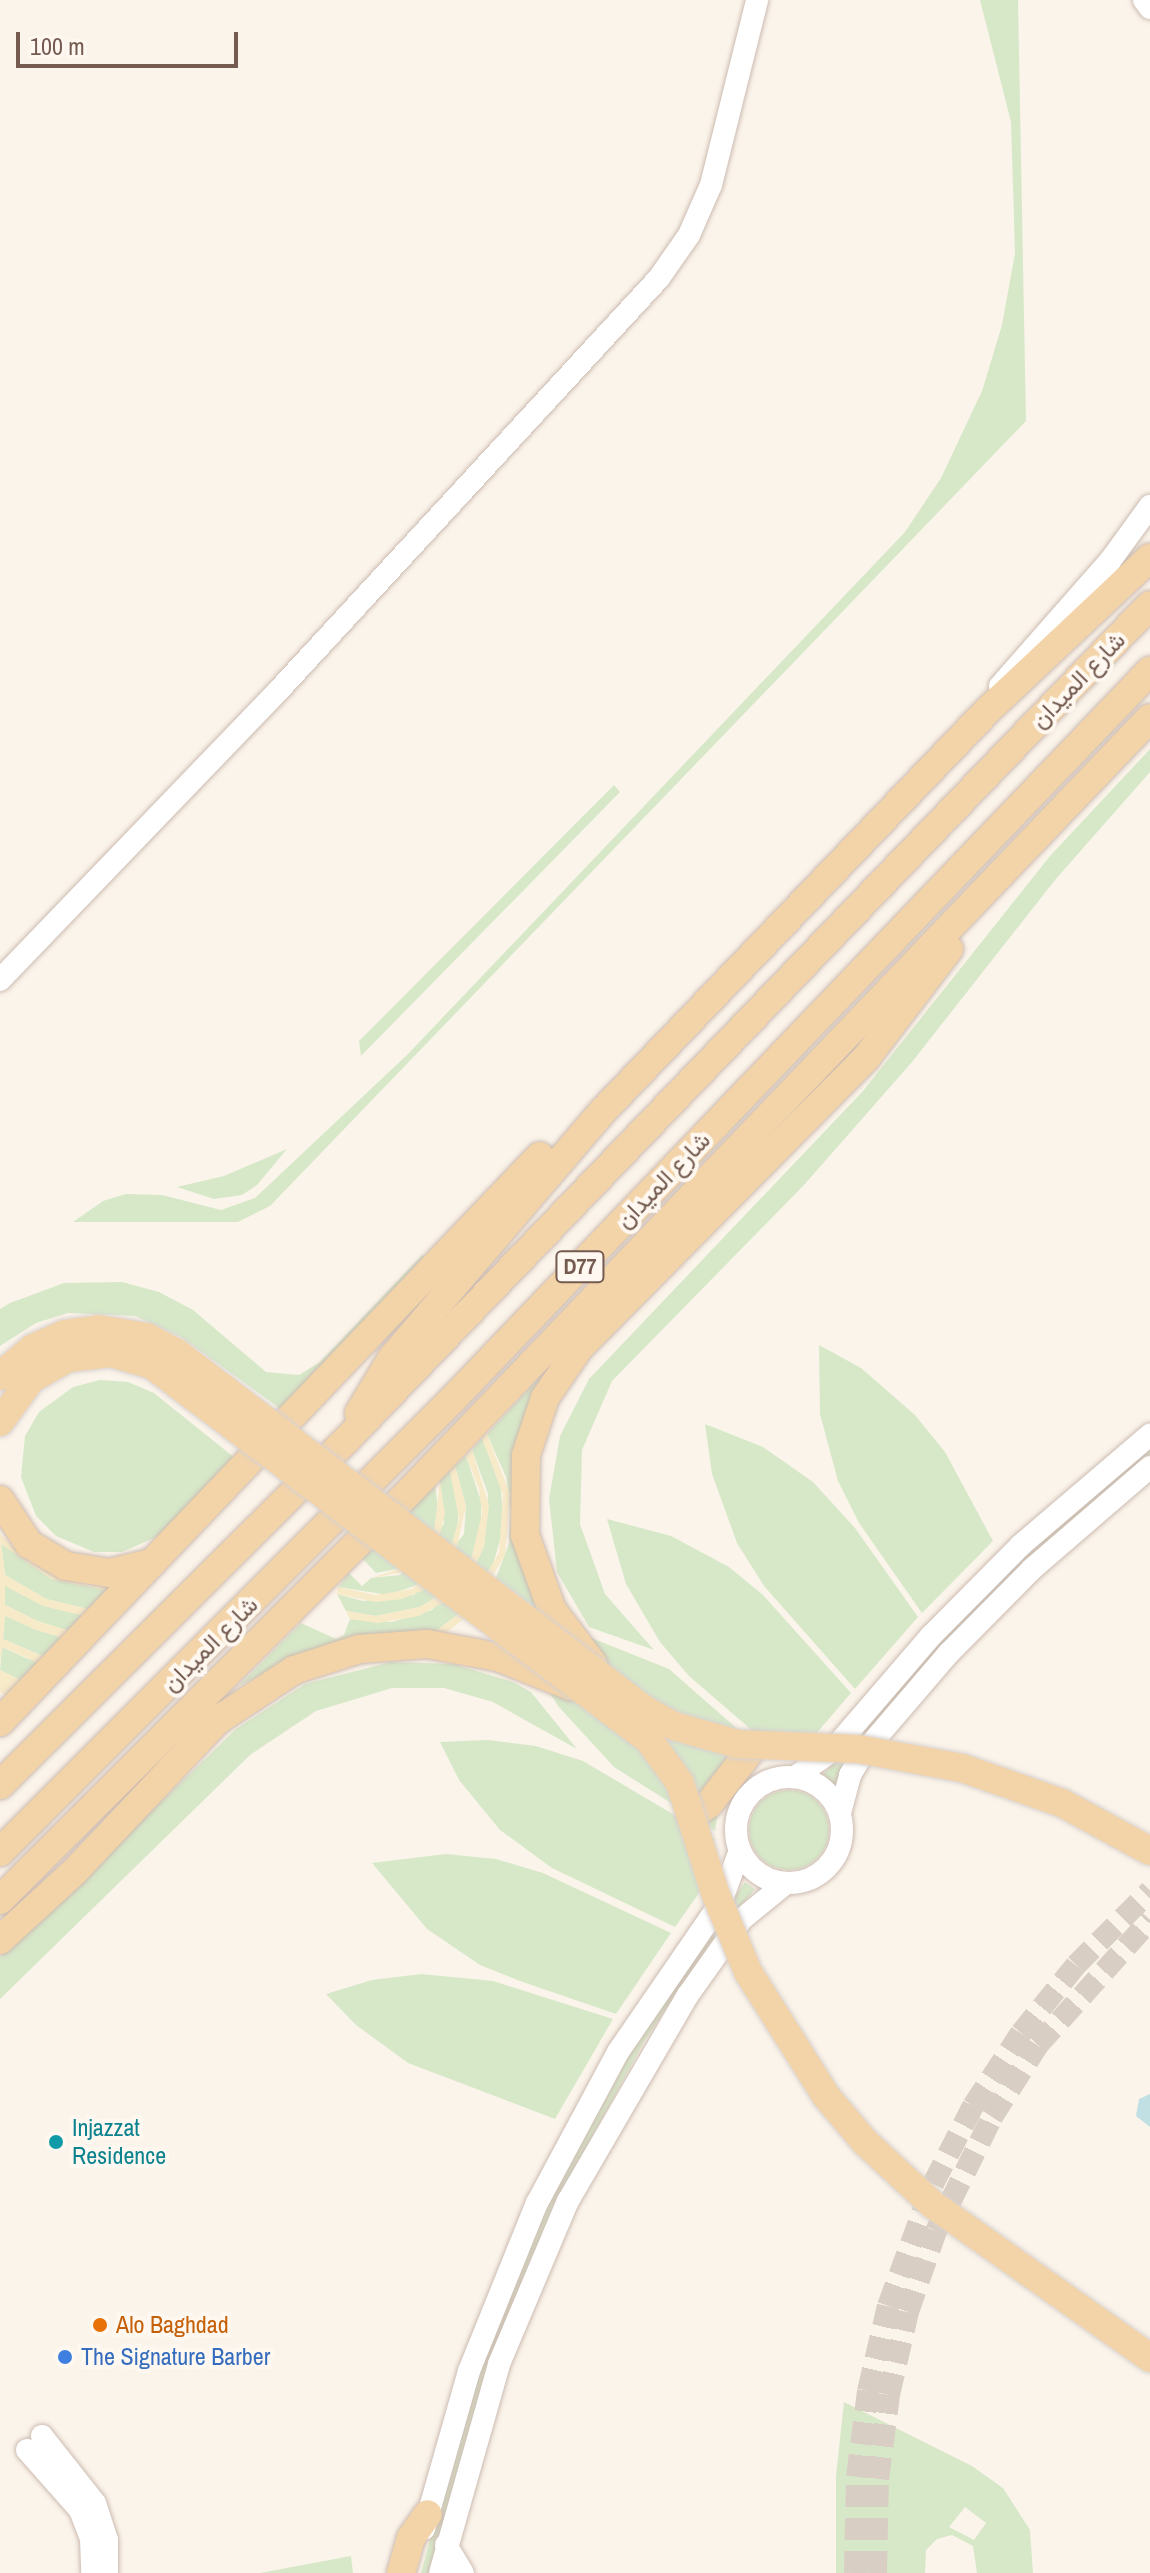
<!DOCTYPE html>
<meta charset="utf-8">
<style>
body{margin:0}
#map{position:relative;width:1150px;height:2573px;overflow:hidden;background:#fbf4ea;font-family:"Archivo Narrow",Vazirmatn,sans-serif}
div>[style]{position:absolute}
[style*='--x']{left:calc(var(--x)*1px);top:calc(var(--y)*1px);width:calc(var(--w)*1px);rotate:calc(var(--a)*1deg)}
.green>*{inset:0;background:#d7e8c9}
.round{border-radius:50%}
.sand>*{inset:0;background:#f7eac8}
.water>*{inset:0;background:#c0e0e3}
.minor-tunnel>*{height:22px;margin-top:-11px;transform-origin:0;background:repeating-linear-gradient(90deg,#d9cec3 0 22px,transparent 0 33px)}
.roads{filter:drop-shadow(0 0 2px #ccbbb1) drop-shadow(0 0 2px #ccbbb1)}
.minor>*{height:22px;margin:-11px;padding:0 11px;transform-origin:11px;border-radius:11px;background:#fff}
.minor>.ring{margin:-11px;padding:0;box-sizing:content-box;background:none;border:22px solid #fff;border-radius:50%}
.major>*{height:28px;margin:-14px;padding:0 14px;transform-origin:14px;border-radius:14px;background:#f3d4a9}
.bridges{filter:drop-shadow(0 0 2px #d8d1ce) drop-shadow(0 0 2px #d8d1ce)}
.major-bridge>*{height:28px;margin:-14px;padding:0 14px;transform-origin:14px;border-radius:14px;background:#f3d4a9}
.dots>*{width:22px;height:22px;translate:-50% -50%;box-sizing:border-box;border:4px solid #fef8f1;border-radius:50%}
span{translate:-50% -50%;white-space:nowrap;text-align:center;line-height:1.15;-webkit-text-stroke:8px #fef8f1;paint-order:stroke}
.shield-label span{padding:2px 6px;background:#fef8f1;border:2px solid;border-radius:6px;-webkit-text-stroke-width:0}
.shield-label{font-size:22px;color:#745a4f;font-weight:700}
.street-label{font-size:24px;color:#745a4f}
.culture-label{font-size:24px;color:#0d838f}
.left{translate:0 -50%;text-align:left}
.food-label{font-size:24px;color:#c56008}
.shop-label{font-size:24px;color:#366cbe}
.scale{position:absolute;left:16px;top:32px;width:222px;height:36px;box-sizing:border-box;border:4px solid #745a4f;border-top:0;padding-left:10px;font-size:24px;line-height:28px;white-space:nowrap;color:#745a4f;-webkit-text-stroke:6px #fef8f1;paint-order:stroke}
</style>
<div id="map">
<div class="green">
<i style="clip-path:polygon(980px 0,1018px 0,1026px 421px,270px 1206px,238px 1222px,73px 1222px,103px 1201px,126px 1194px,162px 1195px,221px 1210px,255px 1198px,407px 1055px,905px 532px,941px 478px,982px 391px,1002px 325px,1015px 253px,1011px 122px)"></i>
<i style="clip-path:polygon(1150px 749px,1150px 772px,1055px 880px,912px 1062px,804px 1185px,612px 1381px,582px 1450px,580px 1524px,605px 1594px,654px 1650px,589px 1627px,557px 1572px,549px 1499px,560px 1436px,589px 1379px,863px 1091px,1050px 856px)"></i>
<i style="clip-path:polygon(614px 785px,620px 792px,361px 1056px,359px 1041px)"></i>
<i style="clip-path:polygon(287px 1149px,257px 1185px,242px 1195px,214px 1199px,177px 1187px,224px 1176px)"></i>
<i style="clip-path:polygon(422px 1255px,429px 1260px,286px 1413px,181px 1337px,135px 1316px,68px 1313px,36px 1323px,0 1346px,0 1309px,10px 1303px,64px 1283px,122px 1282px,159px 1292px,193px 1310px,266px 1372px,299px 1375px,320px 1362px)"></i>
<i style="clip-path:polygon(819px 1345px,861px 1368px,915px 1415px,945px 1452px,993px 1541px,922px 1613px,859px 1523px,838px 1481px,820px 1414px)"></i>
<i style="clip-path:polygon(548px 1369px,537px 1389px,536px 1608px,496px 1578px,509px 1543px,511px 1510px,506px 1477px,487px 1434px)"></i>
<i style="clip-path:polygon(100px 1380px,128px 1382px,154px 1393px,235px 1458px,161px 1535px,122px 1552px,94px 1552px,56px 1536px,36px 1516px,21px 1477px,25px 1436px,39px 1412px,73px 1387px)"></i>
<i style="clip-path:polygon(705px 1424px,763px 1447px,813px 1482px,855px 1528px,918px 1617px,855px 1689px,764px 1586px,737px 1543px,712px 1474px)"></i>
<i style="clip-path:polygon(482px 1438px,500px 1479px,504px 1526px,490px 1575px,465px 1609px,431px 1635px,319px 1647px,238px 1686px,301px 1623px,336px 1639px,344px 1635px,350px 1619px,392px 1622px,432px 1610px,484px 1547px,488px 1494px,472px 1450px)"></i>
<i style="clip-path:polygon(1150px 1444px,1150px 1455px,1057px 1533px,841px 1772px,835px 1785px,823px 1775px,984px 1592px)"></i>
<i style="clip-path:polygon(466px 1456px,481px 1501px,481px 1525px,471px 1560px,446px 1591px,420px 1607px,376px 1616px,346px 1611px,337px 1594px,363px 1601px,414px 1595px,464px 1534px,466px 1506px,455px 1466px)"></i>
<i style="clip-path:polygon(450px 1471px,459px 1506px,457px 1532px,448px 1556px,423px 1583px,388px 1595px,338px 1587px,349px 1573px,362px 1586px,371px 1578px,400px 1575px,444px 1524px,440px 1481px)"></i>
<i style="clip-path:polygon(435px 1486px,439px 1514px,433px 1539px,402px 1568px,376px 1573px,363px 1559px)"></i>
<i style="clip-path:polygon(607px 1519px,671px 1536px,729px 1567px,763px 1595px,851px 1693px,815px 1735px,776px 1751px,689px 1676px,660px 1642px,626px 1584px)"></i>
<i style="clip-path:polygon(1px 1543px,51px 1579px,112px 1591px,92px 1610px,46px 1599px,5px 1575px)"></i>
<i style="clip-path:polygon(5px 1585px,43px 1605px,86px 1616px,70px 1631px,37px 1621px,5px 1605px)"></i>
<i style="clip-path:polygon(5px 1615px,34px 1629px,64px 1638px,45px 1657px,3px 1639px)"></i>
<i style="clip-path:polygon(589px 1637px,669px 1669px,767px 1755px,756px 1760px,719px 1807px,715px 1831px,614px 1767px,558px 1706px,547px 1688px)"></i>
<i style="clip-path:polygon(2px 1647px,26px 1658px,38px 1662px,20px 1680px,0 1670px)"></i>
<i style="clip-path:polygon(391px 1662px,453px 1664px,513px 1682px,531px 1692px,577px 1749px,493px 1702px,444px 1688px,392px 1688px,316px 1711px,250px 1755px,0 1999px,0 1957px,236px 1729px,305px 1684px)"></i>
<i style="clip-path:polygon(488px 1740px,536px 1746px,583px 1761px,715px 1839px,704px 1886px,675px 1927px,552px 1868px,500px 1830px,459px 1780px,440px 1742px)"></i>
<i class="round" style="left:749px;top:1790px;width:80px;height:80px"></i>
<i style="clip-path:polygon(446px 1854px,496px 1859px,543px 1873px,671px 1933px,616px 2014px,520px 1981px,480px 1965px,427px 1929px,372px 1863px)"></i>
<i style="clip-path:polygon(745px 1882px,755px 1889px,710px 1943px,645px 2040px,561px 2194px,492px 2355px,429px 2573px,421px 2573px,466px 2406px,527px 2242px,640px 2036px)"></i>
<i style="clip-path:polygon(421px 1974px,493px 1981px,613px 2019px,555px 2119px,408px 2063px,356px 2025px,326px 1994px,372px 1980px)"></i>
<i style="clip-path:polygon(evenodd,844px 2402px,972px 2466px,1003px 2488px,1030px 2530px,1033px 2573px,977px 2573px,973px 2546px,952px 2535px,937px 2539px,926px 2550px,925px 2573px,836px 2573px,836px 2476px,844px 2402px,965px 2507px,986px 2523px,974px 2540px,949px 2527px,965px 2507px)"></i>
<i style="clip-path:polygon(351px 2556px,353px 2573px,260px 2573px)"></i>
</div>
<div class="sand">
<i style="clip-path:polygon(487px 1434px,510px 1494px,505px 1555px,470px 1614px,442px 1636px,431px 1635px,465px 1609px,499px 1553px,503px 1495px,482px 1438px)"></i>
<i style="clip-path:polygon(472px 1450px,489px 1505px,484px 1547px,472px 1572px,444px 1602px,419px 1616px,378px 1623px,350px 1619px,346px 1611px,376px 1616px,420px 1607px,446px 1591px,471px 1560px,482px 1513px,479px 1489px,466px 1456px)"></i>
<i style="clip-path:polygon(455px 1466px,466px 1506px,454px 1559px,426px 1589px,402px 1599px,376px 1602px,337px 1594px,338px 1587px,376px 1595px,412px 1589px,448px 1556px,459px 1519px,450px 1471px)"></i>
<i style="clip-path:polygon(440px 1481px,445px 1514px,437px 1544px,409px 1571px,371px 1578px,402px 1568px,433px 1540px)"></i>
<i style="clip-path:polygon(evenodd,0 1534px,29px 1562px,58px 1577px,90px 1586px,123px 1586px,0 1707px,5px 1695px,0 1692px,0 1670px,20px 1680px,38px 1663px,3px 1647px,0 1660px,0 1534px,1px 1544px,51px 1579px,110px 1591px,92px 1610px,46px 1599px,5px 1575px,1px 1544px,0 1534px,5px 1586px,43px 1606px,84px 1616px,70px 1631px,37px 1621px,5px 1605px,5px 1586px,0 1534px,5px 1616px,34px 1629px,63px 1638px,44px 1657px,3px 1639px,5px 1616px)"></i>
</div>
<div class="water">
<i style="clip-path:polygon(1150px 2094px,1150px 2127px,1136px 2116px,1139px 2099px)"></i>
</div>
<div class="minor-tunnel">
<i style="--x:855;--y:2573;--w:96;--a:-88.8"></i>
<i style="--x:857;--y:2477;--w:87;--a:-82.7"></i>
<i style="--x:868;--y:2391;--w:87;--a:-76.8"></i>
<i style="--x:888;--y:2306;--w:130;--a:-69.8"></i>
<i style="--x:933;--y:2184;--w:88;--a:-62.9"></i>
<i style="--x:973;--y:2106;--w:87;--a:-56.7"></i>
<i style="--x:1021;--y:2033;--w:87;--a:-51"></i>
<i style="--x:1076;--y:1965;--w:105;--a:-45"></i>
<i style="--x:876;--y:2573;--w:94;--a:-88.8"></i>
<i style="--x:878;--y:2479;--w:85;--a:-82.5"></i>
<i style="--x:889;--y:2395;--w:85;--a:-77.1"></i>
<i style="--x:908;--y:2312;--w:86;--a:-70.9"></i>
<i style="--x:936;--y:2231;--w:127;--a:-63.8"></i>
<i style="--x:992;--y:2117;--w:85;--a:-57.4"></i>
<i style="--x:1038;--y:2045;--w:168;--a:-48.1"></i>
</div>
<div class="roads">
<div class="minor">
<i style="--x:1144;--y:0;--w:10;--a:53"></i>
<i style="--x:1000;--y:686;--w:167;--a:-48.7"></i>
<i style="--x:1110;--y:561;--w:68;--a:-54"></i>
<i style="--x:0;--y:980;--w:402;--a:-46.1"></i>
<i style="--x:279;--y:690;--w:560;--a:-47.31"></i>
<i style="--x:659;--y:278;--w:52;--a:-55.1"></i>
<i style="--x:689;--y:235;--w:55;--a:-66.3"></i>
<i style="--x:711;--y:185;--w:191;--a:-76"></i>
<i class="ring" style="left:736px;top:1777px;width:84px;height:84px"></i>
<i style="--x:795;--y:1777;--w:45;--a:-35.1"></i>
<i style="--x:832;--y:1751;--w:152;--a:-49.3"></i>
<i style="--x:931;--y:1636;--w:128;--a:-45.3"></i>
<i style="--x:1021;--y:1545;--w:170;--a:-40.5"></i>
<i style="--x:840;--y:1813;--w:39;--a:-75"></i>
<i style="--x:850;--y:1775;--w:27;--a:-59"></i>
<i style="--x:864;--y:1752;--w:130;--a:-49.4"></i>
<i style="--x:949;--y:1653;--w:118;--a:-45.3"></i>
<i style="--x:1032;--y:1569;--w:156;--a:-40.8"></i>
<i style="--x:42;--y:2436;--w:85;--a:51.7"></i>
<i style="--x:95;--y:2503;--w:39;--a:72"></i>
<i style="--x:107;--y:2540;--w:33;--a:90"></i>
<i style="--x:27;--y:2450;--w:80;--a:48.5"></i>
<i style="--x:80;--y:2510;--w:30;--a:69"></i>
<i style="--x:91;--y:2538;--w:35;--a:88"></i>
<i style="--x:424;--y:2529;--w:164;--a:-74.1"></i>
<i style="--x:469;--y:2371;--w:181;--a:-68"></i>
<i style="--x:537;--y:2203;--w:171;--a:-61.8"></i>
<i style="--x:618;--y:2052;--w:182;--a:-55.5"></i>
<i style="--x:721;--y:1902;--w:55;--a:-69.9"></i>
<i style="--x:446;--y:2545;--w:33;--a:59"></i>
<i style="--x:440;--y:2573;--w:217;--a:-74.2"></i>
<i style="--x:499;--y:2364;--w:177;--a:-67.1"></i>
<i style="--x:568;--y:2201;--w:238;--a:-59.8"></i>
<i style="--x:688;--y:1995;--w:93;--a:-54.6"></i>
<i style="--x:742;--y:1919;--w:57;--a:-39.3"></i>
</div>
<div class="major">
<i style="--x:359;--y:1413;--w:64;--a:-59"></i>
<i style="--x:392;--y:1358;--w:326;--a:-49.5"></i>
<i style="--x:604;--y:1110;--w:556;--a:-46.17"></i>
<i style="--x:989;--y:709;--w:221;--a:-43.2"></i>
<i style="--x:0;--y:1500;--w:53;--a:56.6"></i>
<i style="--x:29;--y:1544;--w:43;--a:30.7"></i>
<i style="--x:66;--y:1566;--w:44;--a:9.2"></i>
<i style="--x:109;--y:1573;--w:43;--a:-13.4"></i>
<i style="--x:593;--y:1664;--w:68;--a:-127.2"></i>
<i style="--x:552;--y:1610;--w:80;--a:-109.8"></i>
<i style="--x:525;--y:1535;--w:80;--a:-89.3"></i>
<i style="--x:526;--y:1455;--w:60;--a:-71.6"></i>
<i style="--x:545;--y:1398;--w:60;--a:-55.8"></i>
<i style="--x:579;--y:1348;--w:408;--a:-45.3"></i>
<i style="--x:866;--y:1058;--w:137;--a:-52.7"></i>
<i style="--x:0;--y:1722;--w:782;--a:-46.35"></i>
<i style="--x:0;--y:1785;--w:494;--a:-44.9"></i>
<i style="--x:350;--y:1436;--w:1153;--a:-46.09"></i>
<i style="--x:692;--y:1815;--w:20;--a:-33"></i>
<i style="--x:709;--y:1804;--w:73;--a:-52.2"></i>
<i style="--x:0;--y:1852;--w:641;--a:-45"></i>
<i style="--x:453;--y:1399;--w:1008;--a:-46.25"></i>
<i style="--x:0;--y:1900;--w:582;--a:-44.93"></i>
<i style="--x:412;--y:1489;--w:1067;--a:-46.25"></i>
<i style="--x:0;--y:1940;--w:102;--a:-42.6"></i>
<i style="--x:75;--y:1871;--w:208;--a:-46.6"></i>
<i style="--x:218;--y:1720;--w:91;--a:-33.3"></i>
<i style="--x:294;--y:1670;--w:68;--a:-17.9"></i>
<i style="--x:359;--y:1649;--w:68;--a:-4.2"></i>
<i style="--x:427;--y:1644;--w:72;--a:10.4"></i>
<i style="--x:498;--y:1657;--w:78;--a:21.9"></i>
<i style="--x:401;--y:2573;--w:36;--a:-74"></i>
<i style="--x:411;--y:2538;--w:29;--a:-55"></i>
</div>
</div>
<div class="bridges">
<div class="major-bridge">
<i style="--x:0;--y:1376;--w:43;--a:-40.3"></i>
<i style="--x:33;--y:1348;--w:34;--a:-24"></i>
<i style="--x:64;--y:1334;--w:34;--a:-8"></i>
<i style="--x:98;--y:1329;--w:50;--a:9.3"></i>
<i style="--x:147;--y:1337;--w:34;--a:28"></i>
<i style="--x:177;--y:1353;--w:589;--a:37.34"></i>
<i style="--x:645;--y:1710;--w:33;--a:29"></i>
<i style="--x:674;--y:1726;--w:66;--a:15.9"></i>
<i style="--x:737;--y:1744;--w:121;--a:2.4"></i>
<i style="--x:858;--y:1749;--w:106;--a:10.4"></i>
<i style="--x:962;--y:1768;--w:106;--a:19.3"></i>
<i style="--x:1062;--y:1803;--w:100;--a:28.6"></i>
<i style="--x:0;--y:1422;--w:53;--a:-54.2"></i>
<i style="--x:31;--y:1379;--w:43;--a:-29.6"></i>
<i style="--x:68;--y:1358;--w:43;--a:-6.6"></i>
<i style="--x:111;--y:1353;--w:43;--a:16.3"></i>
<i style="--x:152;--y:1365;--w:623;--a:37.04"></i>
<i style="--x:649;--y:1740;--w:53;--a:54.2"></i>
<i style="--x:680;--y:1783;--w:118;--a:72.2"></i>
<i style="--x:716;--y:1895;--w:83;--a:67.4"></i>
<i style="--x:748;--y:1972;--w:146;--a:57.8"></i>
<i style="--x:826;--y:2096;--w:60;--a:49.7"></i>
<i style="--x:865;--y:2142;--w:91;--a:42.8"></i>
<i style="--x:932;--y:2204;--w:267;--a:35.2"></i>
</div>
</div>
<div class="dots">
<i style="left:56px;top:2142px;background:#0f9aa8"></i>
<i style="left:100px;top:2325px;background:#e8710a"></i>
<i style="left:65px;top:2357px;background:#3f7fe0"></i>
</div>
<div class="shield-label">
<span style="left:580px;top:1267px">D77</span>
</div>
<div class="street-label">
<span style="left:1078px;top:680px;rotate:-46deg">شارع الميدان</span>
<span style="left:663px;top:1180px;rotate:-46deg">شارع الميدان</span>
<span style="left:210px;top:1644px;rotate:-45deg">شارع الميدان</span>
</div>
<div class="culture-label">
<span class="left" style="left:72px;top:2142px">Injazzat<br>Residence</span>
</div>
<div class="food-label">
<span class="left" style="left:116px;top:2325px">Alo Baghdad</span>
</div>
<div class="shop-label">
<span class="left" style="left:81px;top:2357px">The Signature Barber</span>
</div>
<div class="scale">100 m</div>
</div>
